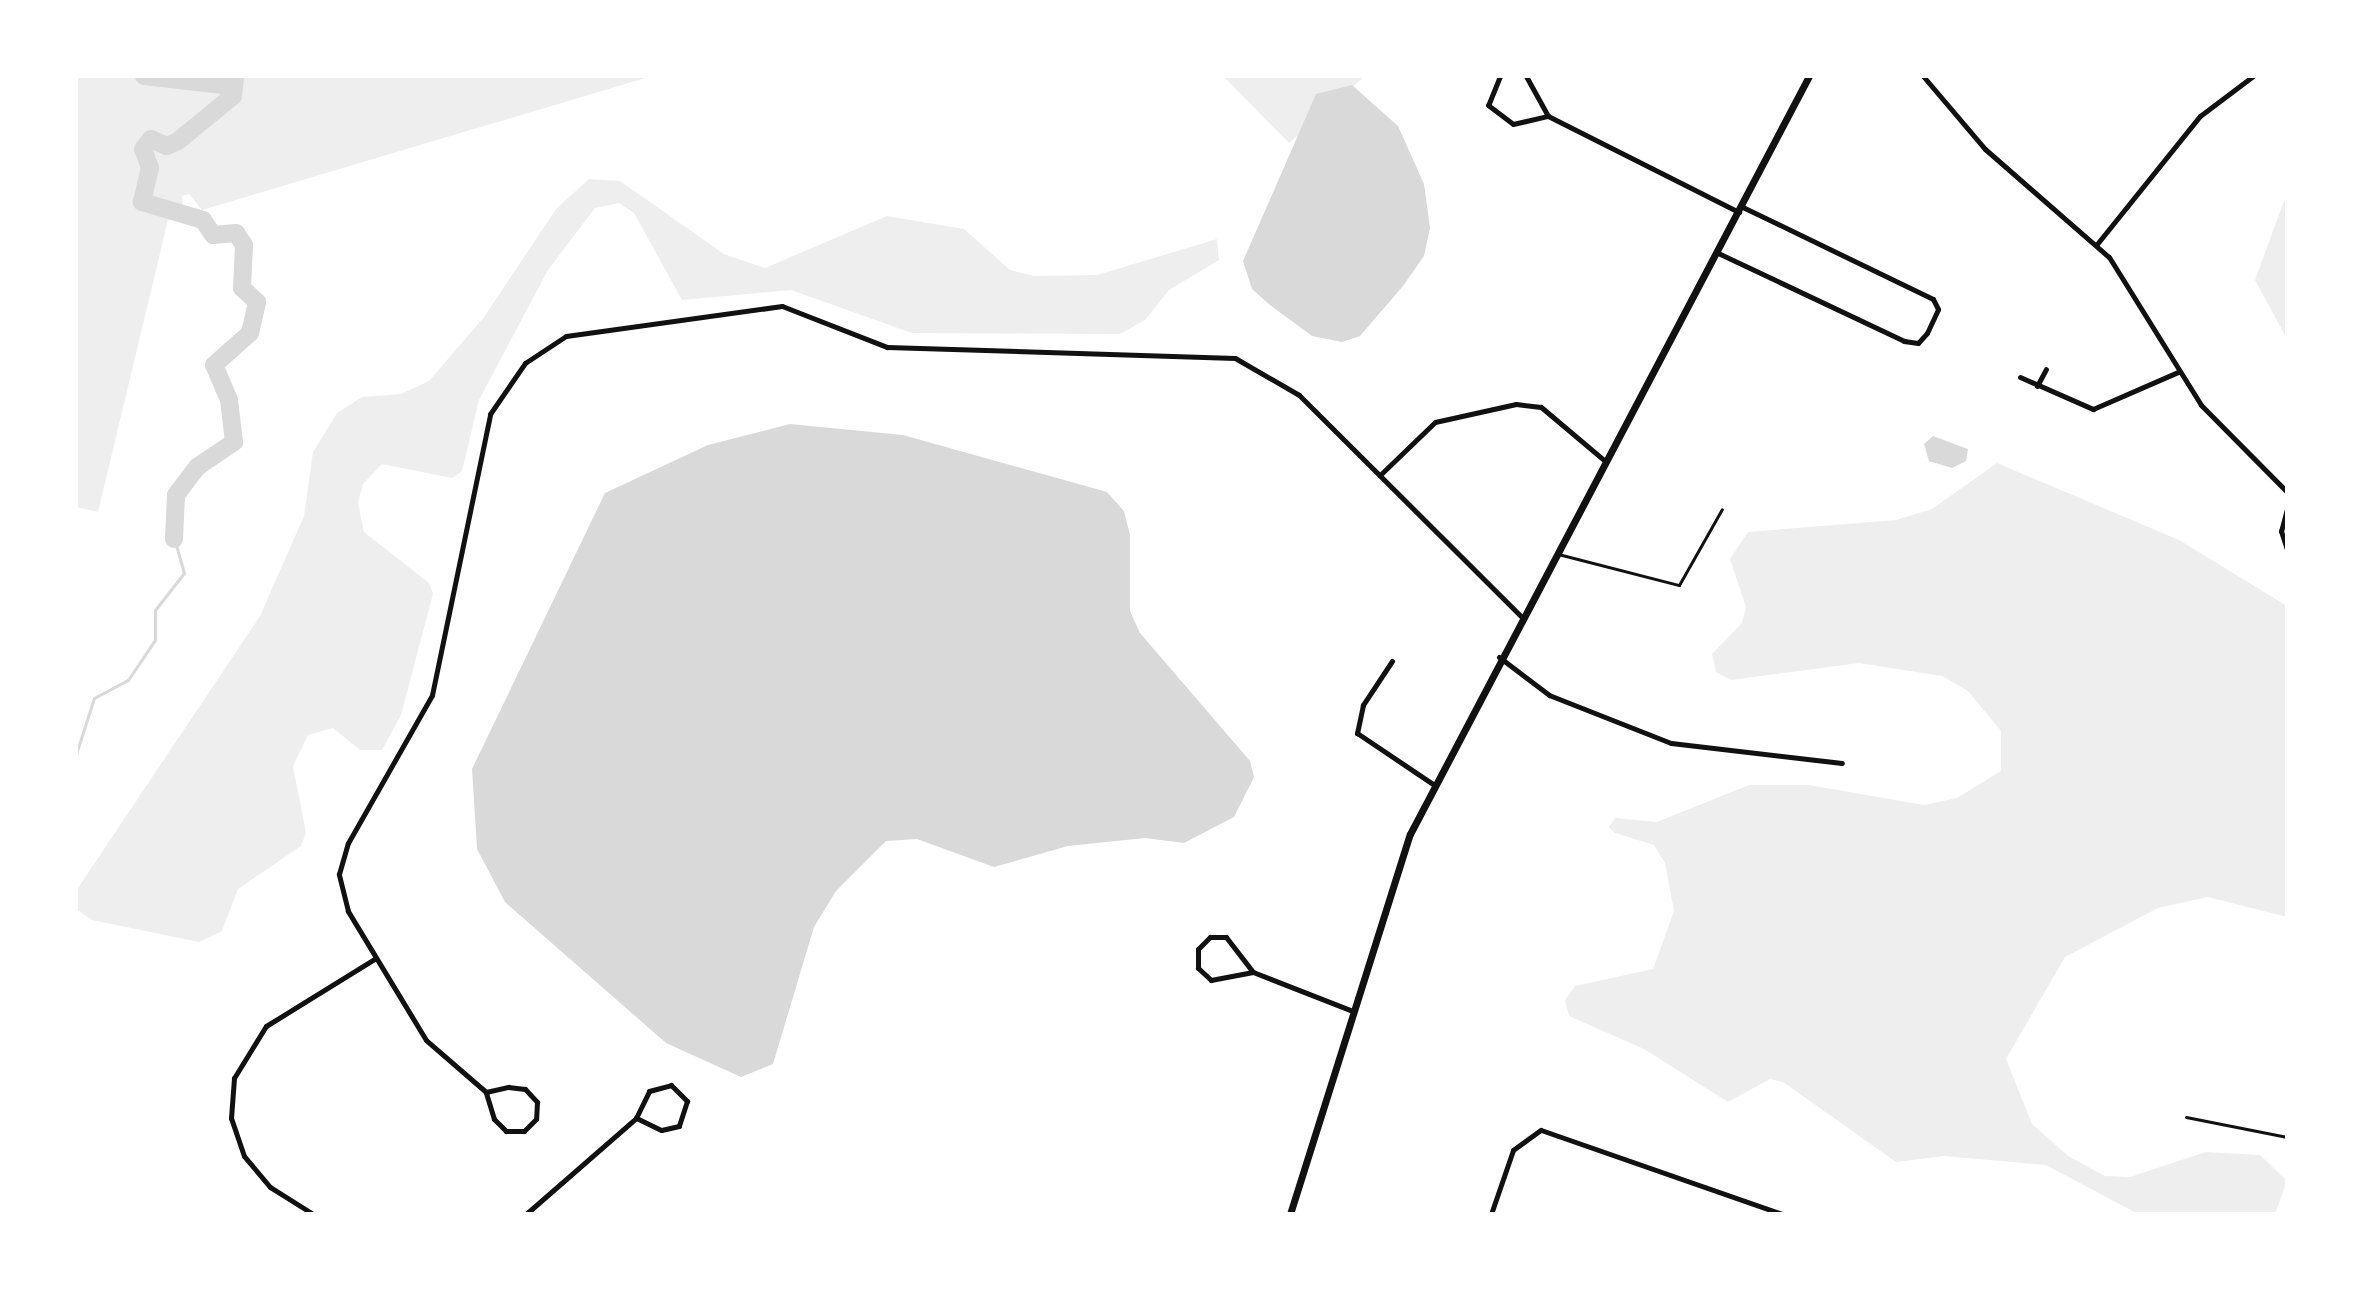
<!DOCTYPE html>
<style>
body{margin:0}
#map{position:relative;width:2363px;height:1290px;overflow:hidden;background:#fff;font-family:Arial,sans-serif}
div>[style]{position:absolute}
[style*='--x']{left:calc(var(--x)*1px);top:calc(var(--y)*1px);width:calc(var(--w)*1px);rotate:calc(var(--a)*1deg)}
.green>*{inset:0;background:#eee}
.water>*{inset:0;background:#d9d9d9}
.stream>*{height:3px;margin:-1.5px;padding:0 1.5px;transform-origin:1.5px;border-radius:1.5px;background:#d9d9d9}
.river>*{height:18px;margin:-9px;padding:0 9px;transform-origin:9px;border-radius:9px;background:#d9d9d9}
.service>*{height:3px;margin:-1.5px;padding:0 1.5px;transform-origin:1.5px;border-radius:1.5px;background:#111}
.minor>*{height:5px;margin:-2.5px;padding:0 2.5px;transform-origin:2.5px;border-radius:2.5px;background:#111}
.secondary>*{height:7px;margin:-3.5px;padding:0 3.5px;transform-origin:3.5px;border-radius:3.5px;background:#111}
span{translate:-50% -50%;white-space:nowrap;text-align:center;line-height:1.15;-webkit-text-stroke:7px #fff;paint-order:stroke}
.frame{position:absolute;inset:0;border:78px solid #fff;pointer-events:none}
</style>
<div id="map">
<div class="green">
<i style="clip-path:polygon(76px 76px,652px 76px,202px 210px,189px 194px,182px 196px,183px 211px,168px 220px,98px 512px,76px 507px)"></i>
<i style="clip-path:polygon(1223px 76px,1365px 76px,1289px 143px)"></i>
<i style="clip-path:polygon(589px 179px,620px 181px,724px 254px,765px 268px,887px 216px,964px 229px,1010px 270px,1034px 276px,1097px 275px,1217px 239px,1219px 260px,1169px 290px,1145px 320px,1120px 334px,912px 333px,791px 290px,682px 300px,634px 213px,619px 203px,595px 208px,548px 270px,479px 400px,462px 471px,452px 478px,382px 464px,363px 484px,358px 503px,364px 532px,429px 583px,433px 594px,401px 715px,382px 750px,360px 750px,333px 728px,308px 735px,293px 766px,306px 833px,301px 846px,238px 889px,222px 931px,199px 942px,92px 920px,76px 909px,76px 891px,260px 616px,304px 516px,313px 452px,337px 413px,362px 397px,401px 394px,429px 381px,484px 317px,556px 209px)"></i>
<i style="clip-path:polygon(2287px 193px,2287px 339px,2255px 280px)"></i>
<i style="clip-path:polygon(1997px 463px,2179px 540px,2287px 606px,2287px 917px,2208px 897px,2158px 908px,2065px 957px,2006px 1059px,2032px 1124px,2068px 1156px,2105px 1176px,2130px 1177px,2206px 1152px,2260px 1155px,2287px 1181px,2275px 1214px,2138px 1214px,2046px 1165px,1944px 1156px,1896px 1162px,1783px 1082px,1770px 1079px,1728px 1102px,1644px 1049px,1569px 1016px,1565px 1000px,1575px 986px,1653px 969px,1674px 911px,1665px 863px,1654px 845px,1615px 833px,1609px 827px,1615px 818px,1657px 822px,1749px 785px,1809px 785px,1924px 805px,1957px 798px,2001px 771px,2001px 731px,1968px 691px,1942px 676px,1859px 663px,1731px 680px,1716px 672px,1712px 654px,1742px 623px,1746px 607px,1730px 559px,1748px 532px,1896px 520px,1932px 509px)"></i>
</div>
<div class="water">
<i style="clip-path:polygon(1352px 85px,1398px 126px,1424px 184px,1430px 228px,1424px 256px,1403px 286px,1360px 336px,1342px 342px,1312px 336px,1270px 305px,1252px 289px,1243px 261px,1316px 94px)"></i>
<i style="clip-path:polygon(790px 424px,903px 435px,1107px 492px,1124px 511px,1130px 535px,1130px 611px,1140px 633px,1250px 761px,1254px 777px,1234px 817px,1184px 843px,1145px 838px,1068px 846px,994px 867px,917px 839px,886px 841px,836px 891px,814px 927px,773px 1064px,741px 1077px,666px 1043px,505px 902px,477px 849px,472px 769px,605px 493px,708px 445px)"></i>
<i style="clip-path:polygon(1933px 436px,1968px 449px,1966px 461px,1952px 468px,1929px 461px,1924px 444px)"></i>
</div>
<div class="stream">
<i style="--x:76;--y:754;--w:59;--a:-72.2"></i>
<i style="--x:94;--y:698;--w:38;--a:-28"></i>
<i style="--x:128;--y:680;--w:48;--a:-56"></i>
<i style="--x:155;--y:640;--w:30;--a:-90"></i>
<i style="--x:155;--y:610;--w:47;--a:-51.9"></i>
<i style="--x:184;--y:573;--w:35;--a:-106"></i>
</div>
<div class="river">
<i style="--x:144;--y:76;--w:88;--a:6.6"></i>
<i style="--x:174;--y:539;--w:44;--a:-87.4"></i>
<i style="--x:176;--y:495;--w:35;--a:-53"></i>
<i style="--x:197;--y:467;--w:45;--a:-34"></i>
<i style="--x:234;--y:442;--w:42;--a:-96.8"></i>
<i style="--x:229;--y:400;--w:38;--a:-113"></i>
<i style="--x:214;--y:365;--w:48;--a:-41.6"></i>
<i style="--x:250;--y:333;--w:32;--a:-77"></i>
<i style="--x:257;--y:302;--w:21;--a:-137"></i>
<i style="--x:242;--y:288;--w:43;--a:-87.3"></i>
<i style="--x:244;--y:245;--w:14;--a:-124"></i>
<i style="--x:236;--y:233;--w:23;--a:175"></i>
<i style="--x:213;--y:235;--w:18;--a:-124"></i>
<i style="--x:203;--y:220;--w:64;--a:-163.6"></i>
<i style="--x:142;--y:202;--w:35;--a:-77"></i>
<i style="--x:150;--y:168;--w:20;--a:-110"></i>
<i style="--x:143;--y:149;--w:13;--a:-51"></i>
<i style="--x:151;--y:139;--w:17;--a:24"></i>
<i style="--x:167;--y:146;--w:12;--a:-24"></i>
<i style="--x:178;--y:141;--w:71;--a:-39.3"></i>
<i style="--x:233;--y:96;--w:20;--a:-84"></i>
</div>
<div class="service">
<i style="--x:1558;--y:554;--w:125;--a:14.4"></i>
<i style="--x:1679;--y:585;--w:87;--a:-60.5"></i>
<i style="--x:2186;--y:1117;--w:103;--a:11.2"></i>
</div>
<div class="minor">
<i style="--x:1500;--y:76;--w:31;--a:112"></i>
<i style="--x:1488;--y:105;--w:31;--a:37"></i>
<i style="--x:1513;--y:124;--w:36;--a:-13"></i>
<i style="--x:1548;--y:116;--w:46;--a:-118.8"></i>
<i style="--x:1923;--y:76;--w:96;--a:49.7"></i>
<i style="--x:1985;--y:149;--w:164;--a:41.1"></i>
<i style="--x:2109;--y:257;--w:174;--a:58.1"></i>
<i style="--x:2201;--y:405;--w:122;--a:45.3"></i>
<i style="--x:1548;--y:116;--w:214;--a:26.7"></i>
<i style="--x:2097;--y:244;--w:164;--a:-51.2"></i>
<i style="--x:2200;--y:116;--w:66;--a:-37"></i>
<i style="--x:1718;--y:253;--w:206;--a:25.3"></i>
<i style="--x:1904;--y:341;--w:14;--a:8"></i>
<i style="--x:1918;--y:343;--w:13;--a:-48"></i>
<i style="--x:1927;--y:333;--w:26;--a:-65"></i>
<i style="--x:1938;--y:309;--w:11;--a:-117"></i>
<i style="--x:1933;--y:299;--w:211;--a:-154.2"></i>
<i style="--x:2020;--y:377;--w:80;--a:23.7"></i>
<i style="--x:2093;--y:409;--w:93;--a:-23.5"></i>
<i style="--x:2037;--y:386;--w:19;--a:-62"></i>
<i style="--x:1380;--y:475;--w:76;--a:-43.9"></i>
<i style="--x:1435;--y:422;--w:83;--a:-12.5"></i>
<i style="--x:1516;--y:404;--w:25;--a:7"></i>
<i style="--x:1541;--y:407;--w:82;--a:40.1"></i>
<i style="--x:2287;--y:509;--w:23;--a:105"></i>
<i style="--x:2281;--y:531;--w:19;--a:72"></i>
<i style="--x:1499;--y:657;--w:63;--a:37.2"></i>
<i style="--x:1549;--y:695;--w:131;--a:21.5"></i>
<i style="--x:1671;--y:743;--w:172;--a:6.7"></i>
<i style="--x:1392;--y:661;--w:53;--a:123.4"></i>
<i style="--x:1363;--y:705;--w:29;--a:102"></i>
<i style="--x:1357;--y:733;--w:92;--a:33.9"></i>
<i style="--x:1253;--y:972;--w:43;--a:169.2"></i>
<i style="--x:1211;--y:980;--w:18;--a:-137"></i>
<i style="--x:1198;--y:968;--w:19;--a:-90"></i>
<i style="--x:1198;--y:949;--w:17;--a:-45"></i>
<i style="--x:1210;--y:937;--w:16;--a:0"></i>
<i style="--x:1226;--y:937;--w:44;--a:52.4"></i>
<i style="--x:1253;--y:972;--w:104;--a:21.4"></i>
<i style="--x:671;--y:1085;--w:23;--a:45"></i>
<i style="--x:687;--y:1101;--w:26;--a:108"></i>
<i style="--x:679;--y:1126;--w:18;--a:167"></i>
<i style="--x:661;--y:1130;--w:28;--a:-154"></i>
<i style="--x:636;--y:1118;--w:30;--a:-64"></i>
<i style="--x:649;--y:1091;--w:23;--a:-15"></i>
<i style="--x:508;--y:1087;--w:17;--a:7"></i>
<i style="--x:525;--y:1089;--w:18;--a:47"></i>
<i style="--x:537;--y:1102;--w:17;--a:93"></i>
<i style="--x:536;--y:1119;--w:17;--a:135"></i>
<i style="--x:524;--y:1131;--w:18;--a:180"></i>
<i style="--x:506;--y:1131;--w:17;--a:-135"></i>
<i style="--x:494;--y:1119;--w:28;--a:-107"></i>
<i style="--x:486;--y:1092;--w:23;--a:-13"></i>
<i style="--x:486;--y:1092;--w:79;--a:-139.1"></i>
<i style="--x:426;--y:1040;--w:151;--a:-121.2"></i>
<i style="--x:348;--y:911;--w:38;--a:-104"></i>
<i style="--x:339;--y:874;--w:32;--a:-74"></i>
<i style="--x:348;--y:843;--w:170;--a:-60.4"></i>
<i style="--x:432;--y:695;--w:287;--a:-78.3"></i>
<i style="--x:490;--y:414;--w:62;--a:-55.5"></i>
<i style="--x:525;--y:363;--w:49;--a:-33.4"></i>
<i style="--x:566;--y:336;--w:218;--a:-7.9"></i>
<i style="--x:782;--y:306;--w:113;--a:21.3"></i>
<i style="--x:887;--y:347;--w:348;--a:1.8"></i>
<i style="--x:1235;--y:358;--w:74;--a:30"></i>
<i style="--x:1299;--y:395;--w:313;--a:44.9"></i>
<i style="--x:313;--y:1214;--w:51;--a:-147.9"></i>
<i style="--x:270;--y:1187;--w:40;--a:-130"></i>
<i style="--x:244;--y:1156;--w:40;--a:-108.9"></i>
<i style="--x:231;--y:1118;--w:40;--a:-85.7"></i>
<i style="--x:234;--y:1078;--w:61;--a:-58.4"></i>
<i style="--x:266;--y:1026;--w:129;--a:-31.7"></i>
<i style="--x:526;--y:1214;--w:146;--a:-41.1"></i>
<i style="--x:1491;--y:1214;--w:68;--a:-71"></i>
<i style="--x:1513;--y:1150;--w:34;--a:-36"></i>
<i style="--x:1541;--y:1130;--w:255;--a:19.2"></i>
</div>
<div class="secondary">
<i style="--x:1290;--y:1214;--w:398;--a:-72.5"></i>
<i style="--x:1410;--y:834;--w:857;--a:-62.24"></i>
</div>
<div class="frame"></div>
</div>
